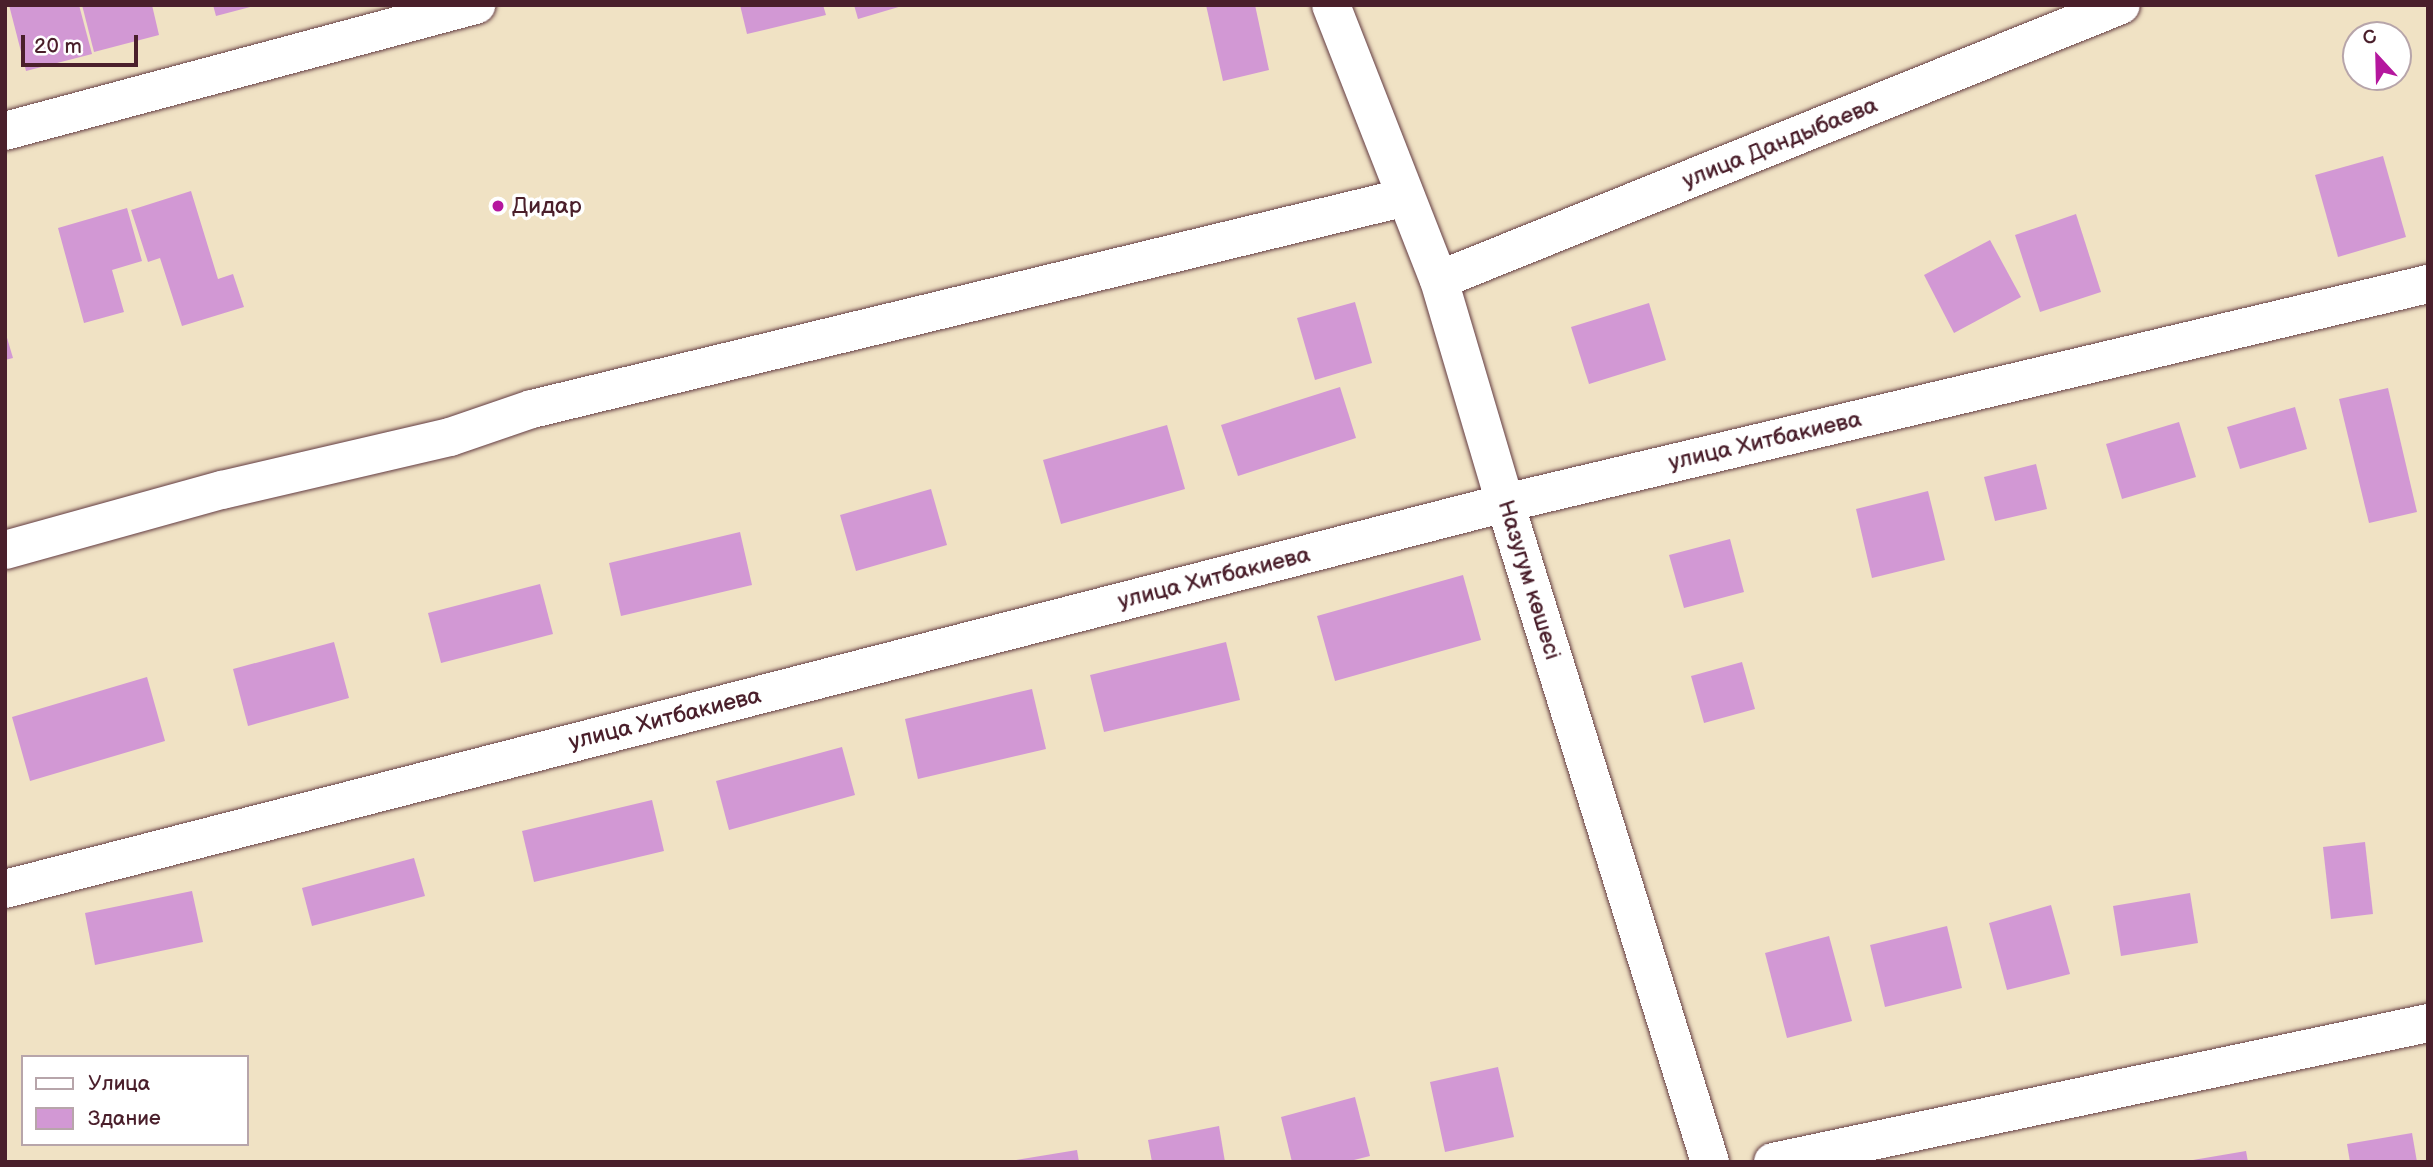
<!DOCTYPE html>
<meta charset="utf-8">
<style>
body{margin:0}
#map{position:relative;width:2433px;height:1167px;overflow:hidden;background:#f0e2c4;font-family:"Balsamiq Sans",sans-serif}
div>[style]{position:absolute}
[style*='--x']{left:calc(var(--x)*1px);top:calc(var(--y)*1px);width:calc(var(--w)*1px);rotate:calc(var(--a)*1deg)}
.building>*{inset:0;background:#d298d4}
.roads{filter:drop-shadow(0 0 2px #633c42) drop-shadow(0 0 2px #633c42)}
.street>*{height:38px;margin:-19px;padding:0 19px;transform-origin:19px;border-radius:19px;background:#fff}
.secondary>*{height:38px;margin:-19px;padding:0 19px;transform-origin:19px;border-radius:19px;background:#fff}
.dots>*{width:19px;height:19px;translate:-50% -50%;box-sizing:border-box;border:4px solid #fff;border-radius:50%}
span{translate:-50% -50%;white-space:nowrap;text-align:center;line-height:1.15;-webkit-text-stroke:7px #fff;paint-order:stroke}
.street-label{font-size:23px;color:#4a1f2b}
.poi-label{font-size:23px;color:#4a1f2b}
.left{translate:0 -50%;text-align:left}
.frame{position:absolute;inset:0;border:7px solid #4a1f2b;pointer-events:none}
.legend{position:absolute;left:21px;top:1055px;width:228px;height:91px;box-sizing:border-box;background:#fff;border:2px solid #b7a5aa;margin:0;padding:9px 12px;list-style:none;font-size:21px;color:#4a1f2b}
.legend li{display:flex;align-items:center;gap:14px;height:35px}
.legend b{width:35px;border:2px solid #b7a5aa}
.north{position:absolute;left:2342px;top:21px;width:70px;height:70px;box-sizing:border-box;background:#fff;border:2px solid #b7a5aa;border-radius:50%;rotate:338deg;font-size:19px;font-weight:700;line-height:28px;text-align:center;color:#4a1f2b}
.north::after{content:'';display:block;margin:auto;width:24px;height:32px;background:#b5179e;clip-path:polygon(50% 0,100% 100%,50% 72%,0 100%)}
.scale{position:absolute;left:21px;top:35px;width:117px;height:32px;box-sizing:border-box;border:4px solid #4a1f2b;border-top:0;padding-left:9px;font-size:21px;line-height:24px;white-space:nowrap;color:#4a1f2b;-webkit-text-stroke:5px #fff;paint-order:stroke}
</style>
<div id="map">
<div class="building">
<i style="clip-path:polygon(9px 5px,79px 5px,92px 54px,26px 71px)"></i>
<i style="clip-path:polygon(82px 5px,152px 5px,159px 35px,94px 52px)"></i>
<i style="clip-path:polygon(213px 5px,254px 5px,254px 6px,216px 16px)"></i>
<i style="clip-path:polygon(740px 5px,823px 5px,826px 15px,747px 34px)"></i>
<i style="clip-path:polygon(854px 5px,902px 5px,902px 6px,858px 19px)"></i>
<i style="clip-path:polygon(1206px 5px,1255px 5px,1269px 70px,1223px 81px)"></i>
<i style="clip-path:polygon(2383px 156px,2406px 237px,2338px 257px,2315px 175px)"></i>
<i style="clip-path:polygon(191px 191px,218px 279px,233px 274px,244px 307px,182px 326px,160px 258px,148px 262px,131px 210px)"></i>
<i style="clip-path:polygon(127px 208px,142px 261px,112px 270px,124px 312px,84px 323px,58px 228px)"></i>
<i style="clip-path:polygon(2076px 214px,2101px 292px,2040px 312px,2015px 235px)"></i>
<i style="clip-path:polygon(1990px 240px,2021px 297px,1954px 333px,1924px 275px)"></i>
<i style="clip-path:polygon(1355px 302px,1372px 363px,1315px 380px,1297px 318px)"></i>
<i style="clip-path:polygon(1649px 303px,1666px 360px,1589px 384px,1571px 327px)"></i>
<i style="clip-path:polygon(5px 331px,13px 358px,5px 360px)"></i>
<i style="clip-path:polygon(1340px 387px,1356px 438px,1238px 476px,1221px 425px)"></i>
<i style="clip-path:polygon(2388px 388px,2417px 512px,2369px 523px,2339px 399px)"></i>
<i style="clip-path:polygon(2295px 407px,2307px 449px,2240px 469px,2227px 427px)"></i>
<i style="clip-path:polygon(2179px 422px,2196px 477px,2122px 499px,2106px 444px)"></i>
<i style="clip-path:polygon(1167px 425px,1185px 489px,1061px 524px,1043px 460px)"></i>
<i style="clip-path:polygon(2036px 464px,2047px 509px,1995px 521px,1984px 477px)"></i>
<i style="clip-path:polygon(931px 489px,947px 545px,856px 571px,840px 515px)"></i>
<i style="clip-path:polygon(1928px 491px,1945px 560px,1872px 578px,1856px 509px)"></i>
<i style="clip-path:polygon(740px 532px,752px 585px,621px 616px,609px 563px)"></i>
<i style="clip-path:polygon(1730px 539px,1744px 592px,1684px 608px,1669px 555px)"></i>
<i style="clip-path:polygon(1463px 575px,1481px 640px,1335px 681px,1317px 616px)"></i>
<i style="clip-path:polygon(540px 584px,553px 634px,441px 663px,428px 613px)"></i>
<i style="clip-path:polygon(334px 642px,349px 698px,248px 726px,233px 669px)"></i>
<i style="clip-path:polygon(1226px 642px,1240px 700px,1104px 732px,1090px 675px)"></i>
<i style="clip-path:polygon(1742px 662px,1755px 709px,1704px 723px,1691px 676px)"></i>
<i style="clip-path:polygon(147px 677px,165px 741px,30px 781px,12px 717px)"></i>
<i style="clip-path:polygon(1032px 689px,1046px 749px,918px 779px,905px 719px)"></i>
<i style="clip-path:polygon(842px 747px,855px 795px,729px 830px,716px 781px)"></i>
<i style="clip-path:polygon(652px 800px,664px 851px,534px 882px,522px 831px)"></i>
<i style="clip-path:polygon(2365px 842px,2373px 914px,2331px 919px,2323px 847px)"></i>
<i style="clip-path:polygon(414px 858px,425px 896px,312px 926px,302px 888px)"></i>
<i style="clip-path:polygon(192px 891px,203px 942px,95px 965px,85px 913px)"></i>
<i style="clip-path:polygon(2190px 893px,2198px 943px,2121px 956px,2113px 906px)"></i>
<i style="clip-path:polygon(2051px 905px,2070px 974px,2007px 990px,1989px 923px)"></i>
<i style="clip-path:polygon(1947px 926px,1962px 988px,1885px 1007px,1870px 945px)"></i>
<i style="clip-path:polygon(1829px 936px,1852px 1021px,1787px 1038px,1765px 953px)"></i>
<i style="clip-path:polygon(1498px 1067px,1514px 1137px,1445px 1152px,1430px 1082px)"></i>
<i style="clip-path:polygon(1355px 1097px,1370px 1156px,1346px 1162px,1292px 1162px,1281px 1117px)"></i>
<i style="clip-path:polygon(1219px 1126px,1225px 1162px,1152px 1162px,1148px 1140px)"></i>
<i style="clip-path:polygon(2412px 1133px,2417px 1162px,2350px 1162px,2347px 1144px)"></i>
<i style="clip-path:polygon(1077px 1150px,1079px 1162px,1016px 1162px,1016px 1160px)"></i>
<i style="clip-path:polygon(2246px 1151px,2248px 1162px,2193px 1162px,2193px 1160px)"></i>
</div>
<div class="roads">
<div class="street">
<i style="--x:5;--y:131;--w:488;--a:-15"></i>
<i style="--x:1439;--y:280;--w:735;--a:-21.96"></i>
<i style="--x:5;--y:550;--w:225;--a:-15.5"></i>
<i style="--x:222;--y:490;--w:234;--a:-13.1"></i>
<i style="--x:450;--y:437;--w:87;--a:-18.9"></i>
<i style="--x:532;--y:409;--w:899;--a:-13.63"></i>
<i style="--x:5;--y:889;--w:1549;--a:-14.43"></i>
<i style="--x:1505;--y:503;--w:949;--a:-13.35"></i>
<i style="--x:1773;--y:1162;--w:670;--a:-11.98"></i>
</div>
<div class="secondary">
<i style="--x:1331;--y:5;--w:295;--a:68.6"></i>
<i style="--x:1439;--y:280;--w:233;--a:73.5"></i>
<i style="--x:1505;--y:503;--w:690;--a:72.72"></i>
</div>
</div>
<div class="dots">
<i style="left:498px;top:206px;background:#b5179e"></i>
</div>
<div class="street-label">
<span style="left:1780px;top:143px;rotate:-22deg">улица Дандыбаева</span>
<span style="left:1765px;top:441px;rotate:-13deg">улица Хитбакиева</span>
<span style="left:1214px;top:578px;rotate:-14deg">улица Хитбакиева</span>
<span style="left:1529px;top:580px;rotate:73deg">Назугум көшесі</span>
<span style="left:665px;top:719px;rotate:-14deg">улица Хитбакиева</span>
</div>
<div class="poi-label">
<span class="left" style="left:512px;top:206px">Дидар</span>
</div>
<div class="frame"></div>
<ul class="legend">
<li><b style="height:9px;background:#fff"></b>Улица</li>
<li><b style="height:19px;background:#d298d4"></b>Здание</li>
</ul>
<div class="north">С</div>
<div class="scale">20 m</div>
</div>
